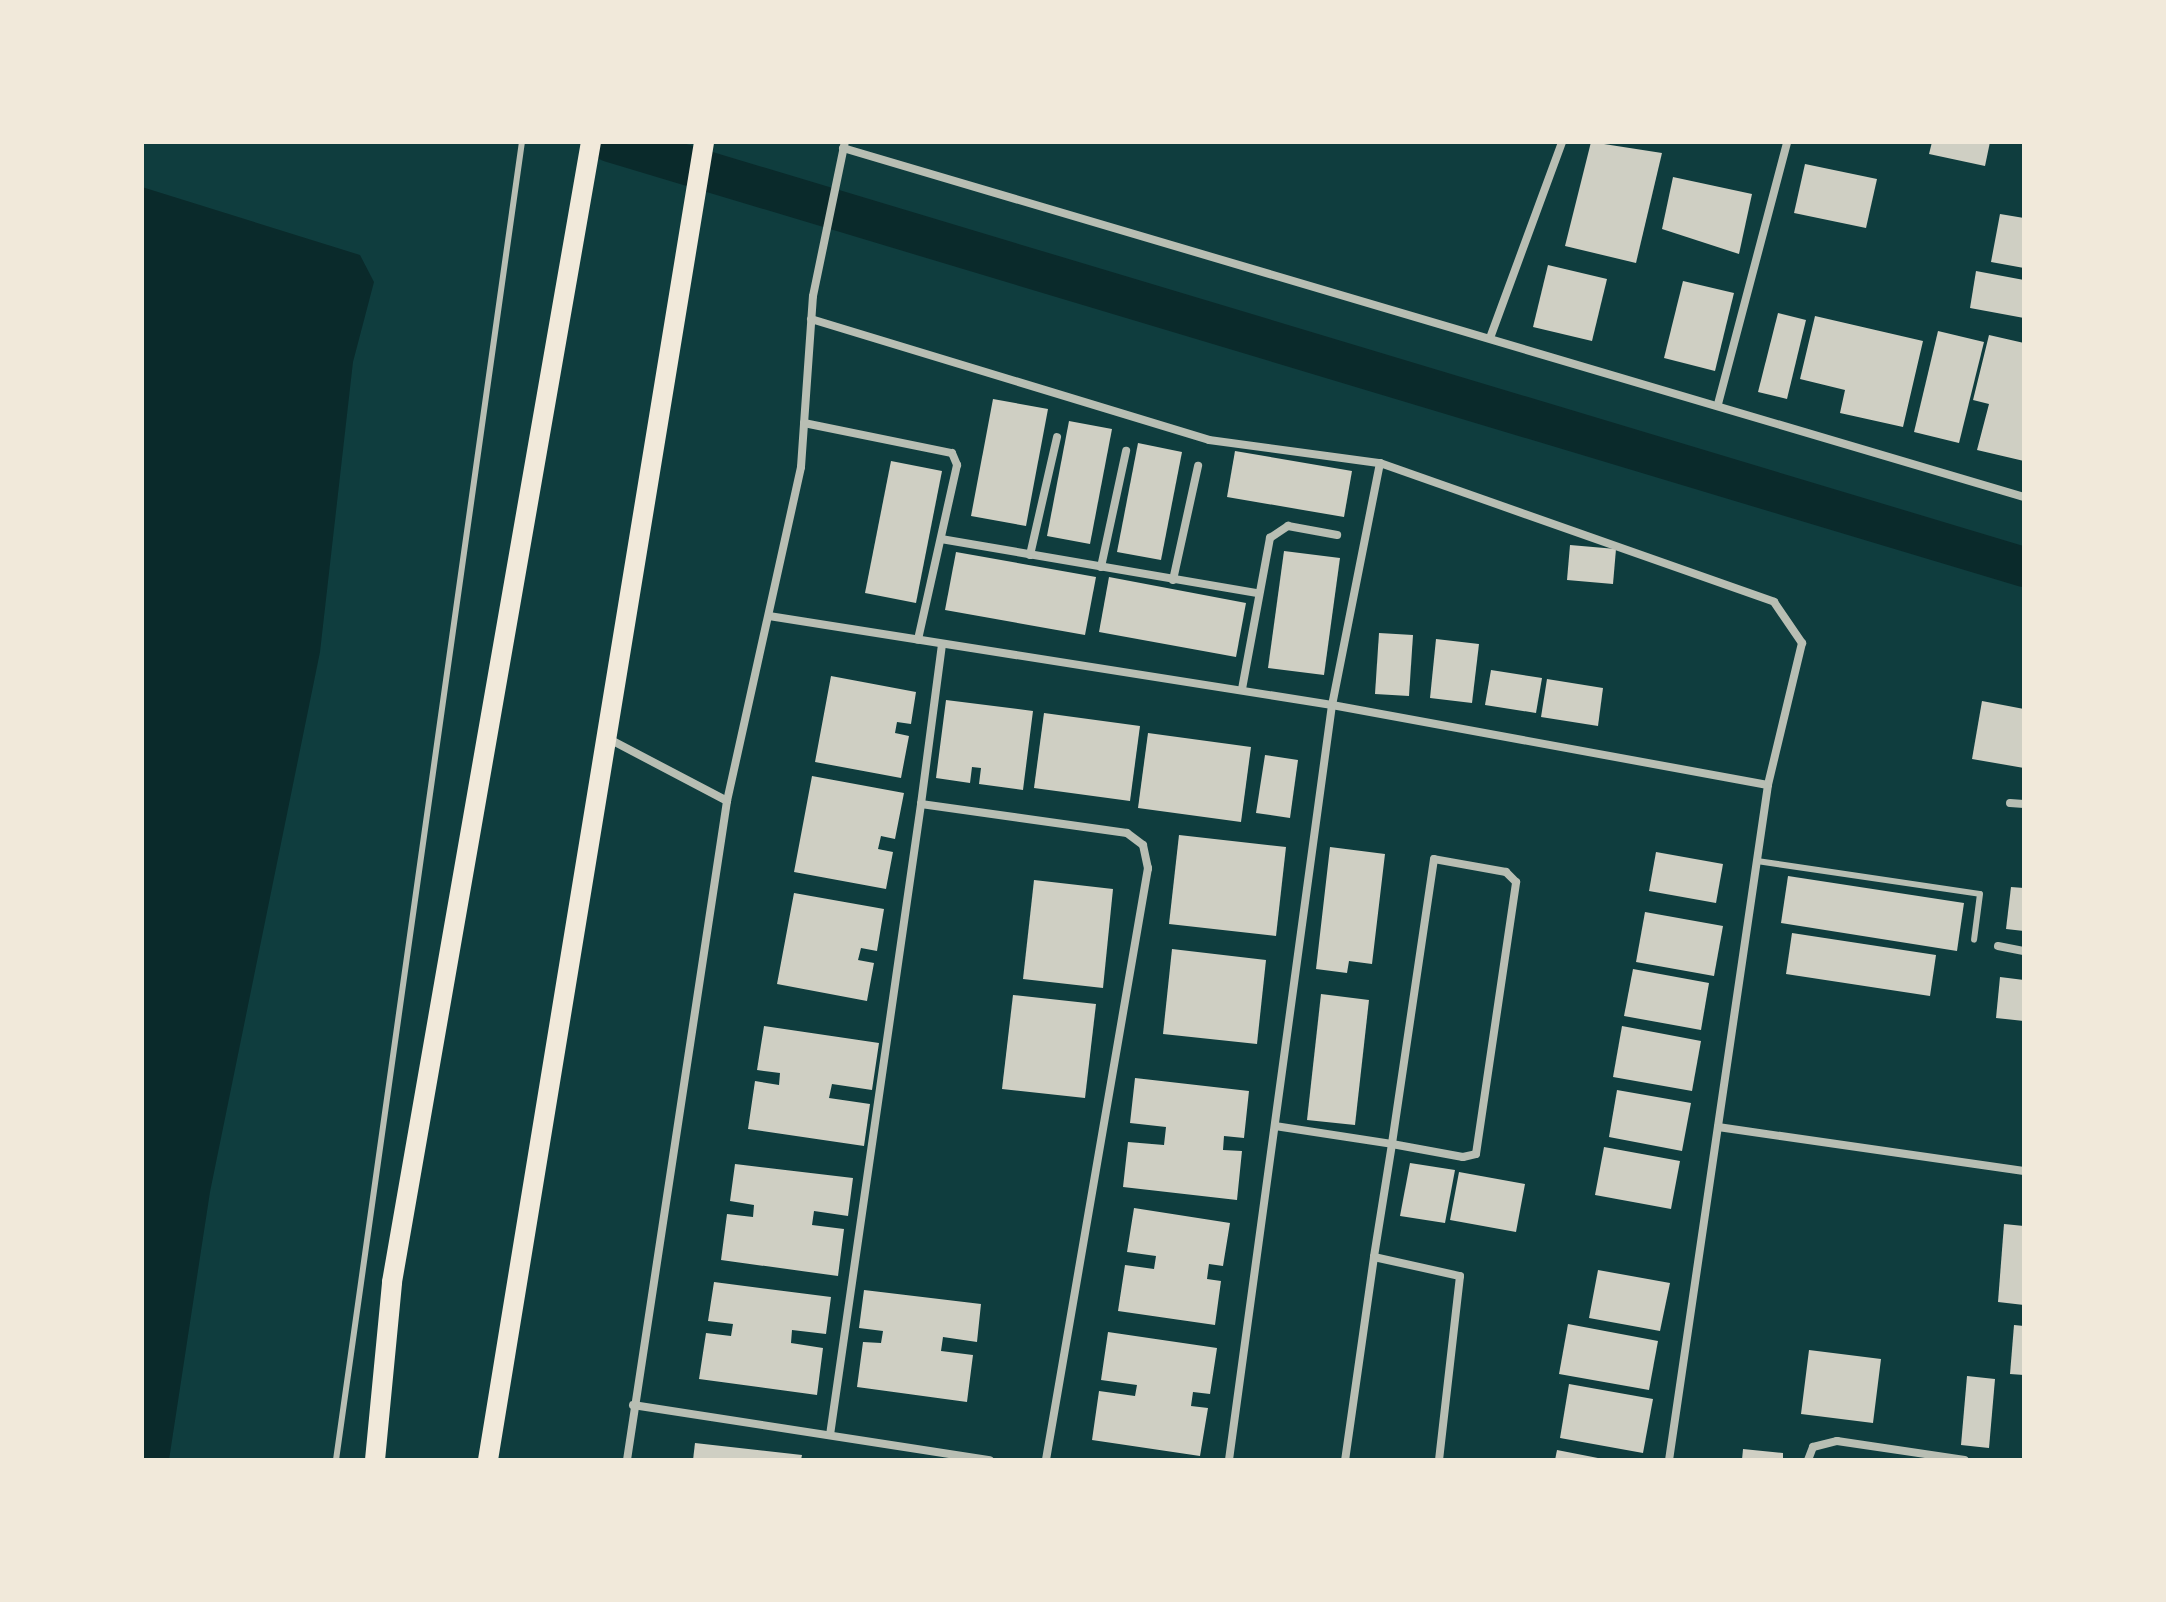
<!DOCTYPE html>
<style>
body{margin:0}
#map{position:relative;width:2166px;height:1602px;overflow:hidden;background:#0f3d3e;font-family:"Exo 2",sans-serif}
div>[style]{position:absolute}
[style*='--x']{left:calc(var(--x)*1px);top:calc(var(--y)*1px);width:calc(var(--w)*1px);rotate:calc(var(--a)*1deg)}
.water>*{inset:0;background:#0a2a2b}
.canal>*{height:40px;margin:-20px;padding:0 20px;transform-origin:20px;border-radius:20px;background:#0a2a2b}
.building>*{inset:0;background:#cfcfc3}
.service>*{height:6px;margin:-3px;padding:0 3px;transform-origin:3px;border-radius:3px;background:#b8beb3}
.minor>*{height:8px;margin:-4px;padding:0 4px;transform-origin:4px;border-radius:4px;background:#b8beb3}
.primary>*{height:20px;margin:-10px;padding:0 10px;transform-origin:10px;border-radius:10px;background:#f1e9da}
span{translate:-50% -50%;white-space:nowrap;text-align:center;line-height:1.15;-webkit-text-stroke:8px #f1e9da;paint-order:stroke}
.frame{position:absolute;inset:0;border:144px solid #f1e9da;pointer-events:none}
</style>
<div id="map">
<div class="water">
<i style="clip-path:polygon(142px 187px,360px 255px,374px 282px,353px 362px,320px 652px,210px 1192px,169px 1460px,142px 1460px)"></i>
</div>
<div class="canal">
<i style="--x:610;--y:142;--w:1476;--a:16.73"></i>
</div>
<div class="building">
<i style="clip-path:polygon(1591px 142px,1662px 153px,1636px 263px,1565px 246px)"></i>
<i style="clip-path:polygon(1932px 142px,1990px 142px,1985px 166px,1929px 154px)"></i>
<i style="clip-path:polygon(1805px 164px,1877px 179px,1866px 228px,1794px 213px)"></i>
<i style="clip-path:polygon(1673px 177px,1752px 194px,1739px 254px,1662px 229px)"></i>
<i style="clip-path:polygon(2000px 214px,2024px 218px,2024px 268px,1991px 262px)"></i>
<i style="clip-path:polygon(1548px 265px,1607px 279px,1592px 341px,1533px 327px)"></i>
<i style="clip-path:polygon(1976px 271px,2024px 280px,2024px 318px,1970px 308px)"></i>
<i style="clip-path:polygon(1683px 281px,1734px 293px,1715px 371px,1664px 358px)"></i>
<i style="clip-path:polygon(1778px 313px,1806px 320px,1787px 399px,1758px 392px)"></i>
<i style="clip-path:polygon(1815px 316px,1923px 341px,1903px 427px,1840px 413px,1845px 390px,1800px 379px)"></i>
<i style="clip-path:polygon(1938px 331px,1984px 342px,1959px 443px,1914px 432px)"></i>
<i style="clip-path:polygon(1989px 335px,2024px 343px,2024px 461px,1977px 450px,1989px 404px,1973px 400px)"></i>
<i style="clip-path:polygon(993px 399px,1048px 409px,1026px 526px,971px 516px)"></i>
<i style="clip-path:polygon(1069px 421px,1112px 429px,1090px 544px,1047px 536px)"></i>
<i style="clip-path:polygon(1138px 443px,1182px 452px,1161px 560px,1117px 552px)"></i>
<i style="clip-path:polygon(1235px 451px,1352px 471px,1344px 517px,1227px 497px)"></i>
<i style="clip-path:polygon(891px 461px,942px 471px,916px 603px,865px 593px)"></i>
<i style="clip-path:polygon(1570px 545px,1616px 549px,1613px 584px,1567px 580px)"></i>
<i style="clip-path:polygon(1284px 551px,1340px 558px,1324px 675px,1268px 668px)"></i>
<i style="clip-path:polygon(956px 552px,1096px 577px,1085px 635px,945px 610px)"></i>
<i style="clip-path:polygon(1109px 577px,1246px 603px,1236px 657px,1099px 632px)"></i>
<i style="clip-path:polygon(1379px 633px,1413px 635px,1409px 696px,1375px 694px)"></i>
<i style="clip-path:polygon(1436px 639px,1479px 644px,1472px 703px,1430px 698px)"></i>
<i style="clip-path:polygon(1491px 670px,1542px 678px,1536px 713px,1485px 705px)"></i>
<i style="clip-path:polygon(831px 676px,916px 692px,911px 724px,897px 722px,895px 733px,909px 736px,901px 778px,815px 762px)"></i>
<i style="clip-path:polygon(1547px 679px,1603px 688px,1598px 726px,1541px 717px)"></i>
<i style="clip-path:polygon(946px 700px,1033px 711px,1023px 790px,979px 784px,981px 768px,972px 767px,970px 783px,936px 778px)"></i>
<i style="clip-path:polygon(1982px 701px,2024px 709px,2024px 768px,1972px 759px)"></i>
<i style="clip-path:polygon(1044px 713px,1140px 726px,1130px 801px,1034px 788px)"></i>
<i style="clip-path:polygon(1148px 733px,1251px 747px,1241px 822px,1138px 808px)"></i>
<i style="clip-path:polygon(1265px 755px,1298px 760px,1290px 818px,1256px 813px)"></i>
<i style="clip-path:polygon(812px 776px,904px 793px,895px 839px,881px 836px,878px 849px,893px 852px,886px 889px,794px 872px)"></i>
<i style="clip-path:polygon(1179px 835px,1286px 847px,1276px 936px,1169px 924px)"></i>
<i style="clip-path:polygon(1330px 847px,1385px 854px,1372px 964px,1349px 961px,1347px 973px,1316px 969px)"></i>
<i style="clip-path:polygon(1656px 852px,1723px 864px,1716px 903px,1649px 891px)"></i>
<i style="clip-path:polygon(1788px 876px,1964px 903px,1957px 951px,1781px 923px)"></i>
<i style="clip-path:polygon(1034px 880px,1113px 889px,1103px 988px,1023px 979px)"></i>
<i style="clip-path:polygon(2011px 887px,2024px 888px,2024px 931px,2006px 929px)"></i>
<i style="clip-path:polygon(794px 893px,884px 909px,877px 951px,861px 948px,858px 960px,874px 963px,867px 1001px,777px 984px)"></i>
<i style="clip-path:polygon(1645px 912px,1723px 926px,1714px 976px,1636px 962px)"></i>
<i style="clip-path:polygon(1792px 933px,1936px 955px,1930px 996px,1786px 974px)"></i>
<i style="clip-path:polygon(1172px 949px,1266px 960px,1257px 1044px,1163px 1034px)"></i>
<i style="clip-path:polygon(1633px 969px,1709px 983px,1701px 1030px,1624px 1016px)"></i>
<i style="clip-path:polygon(2000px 977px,2024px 980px,2024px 1021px,1996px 1018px)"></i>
<i style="clip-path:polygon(1321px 994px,1369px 1000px,1355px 1125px,1307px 1120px)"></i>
<i style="clip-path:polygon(1013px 995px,1096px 1004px,1085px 1098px,1002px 1089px)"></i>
<i style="clip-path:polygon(764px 1026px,879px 1043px,872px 1090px,832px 1084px,829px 1098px,870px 1104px,864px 1146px,748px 1129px,755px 1081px,779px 1085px,780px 1073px,757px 1070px)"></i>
<i style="clip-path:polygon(1622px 1026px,1701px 1041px,1692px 1091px,1613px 1077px)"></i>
<i style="clip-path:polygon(1135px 1078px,1249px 1091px,1244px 1138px,1224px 1136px,1223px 1150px,1242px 1151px,1237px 1200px,1123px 1187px,1128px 1142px,1164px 1145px,1166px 1127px,1130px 1123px)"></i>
<i style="clip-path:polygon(1617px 1090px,1691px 1103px,1682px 1151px,1609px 1137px)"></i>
<i style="clip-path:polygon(1604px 1147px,1680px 1161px,1671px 1209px,1595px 1195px)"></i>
<i style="clip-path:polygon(1410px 1163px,1455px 1170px,1445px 1223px,1400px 1216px)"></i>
<i style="clip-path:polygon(735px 1164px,853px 1178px,848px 1216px,814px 1211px,812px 1225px,844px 1229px,838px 1276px,721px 1260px,727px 1214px,753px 1217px,754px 1205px,730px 1201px)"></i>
<i style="clip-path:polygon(1459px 1172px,1525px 1184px,1516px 1232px,1450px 1220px)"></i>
<i style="clip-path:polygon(1134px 1208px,1230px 1223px,1223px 1266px,1209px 1264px,1207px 1279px,1221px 1281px,1215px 1325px,1118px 1311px,1125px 1265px,1154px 1269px,1156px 1256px,1127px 1252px)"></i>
<i style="clip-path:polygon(2004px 1224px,2024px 1226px,2024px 1305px,1998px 1302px)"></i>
<i style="clip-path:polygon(1598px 1270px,1670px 1283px,1660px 1331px,1589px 1318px)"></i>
<i style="clip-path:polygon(714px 1282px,831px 1297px,826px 1334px,792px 1330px,791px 1343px,823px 1348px,817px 1395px,699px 1379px,706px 1333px,731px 1336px,733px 1324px,708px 1321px)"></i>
<i style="clip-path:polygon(864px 1290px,981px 1304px,977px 1342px,943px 1337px,941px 1351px,973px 1355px,967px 1402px,857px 1387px,863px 1342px,881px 1343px,883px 1331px,859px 1328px)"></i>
<i style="clip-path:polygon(1568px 1324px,1658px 1341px,1649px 1390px,1559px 1374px)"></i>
<i style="clip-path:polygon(2014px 1325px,2024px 1326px,2024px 1375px,2010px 1374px)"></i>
<i style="clip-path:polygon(1108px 1332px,1217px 1348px,1210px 1394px,1193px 1392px,1191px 1406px,1208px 1408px,1200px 1456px,1092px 1440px,1099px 1391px,1135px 1396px,1137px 1385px,1101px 1380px)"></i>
<i style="clip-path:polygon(1809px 1350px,1881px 1359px,1873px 1423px,1801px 1414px)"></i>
<i style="clip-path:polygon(1967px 1376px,1995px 1379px,1989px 1448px,1961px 1445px)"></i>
<i style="clip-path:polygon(1569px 1384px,1653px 1399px,1643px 1453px,1560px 1438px)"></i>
<i style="clip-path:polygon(695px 1443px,802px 1455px,801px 1460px,693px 1460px)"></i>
<i style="clip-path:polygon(1743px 1449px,1783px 1453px,1783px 1460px,1742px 1460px)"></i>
<i style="clip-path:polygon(1557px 1450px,1603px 1459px,1603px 1460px,1555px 1460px)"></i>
</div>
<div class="service">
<i style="--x:1757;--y:861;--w:225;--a:8.4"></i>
<i style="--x:1980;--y:894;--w:46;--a:97.4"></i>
<i style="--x:336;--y:1460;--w:1331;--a:-81.97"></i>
</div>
<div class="minor">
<i style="--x:843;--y:148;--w:1231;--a:16.46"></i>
<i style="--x:811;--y:319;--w:416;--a:16.9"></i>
<i style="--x:1209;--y:440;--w:173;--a:7.7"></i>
<i style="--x:1380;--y:463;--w:418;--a:19.4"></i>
<i style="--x:1774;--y:602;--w:50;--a:55.7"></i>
<i style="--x:1802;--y:643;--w:146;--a:103.5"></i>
<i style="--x:1768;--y:785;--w:682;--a:98.34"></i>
<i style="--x:1490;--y:338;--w:209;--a:-69.8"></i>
<i style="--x:1718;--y:404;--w:271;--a:-75.2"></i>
<i style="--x:804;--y:423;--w:151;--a:11.5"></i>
<i style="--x:952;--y:453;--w:13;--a:67"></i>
<i style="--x:957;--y:465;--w:179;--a:102.6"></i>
<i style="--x:1380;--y:463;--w:247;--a:101.2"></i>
<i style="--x:1332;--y:705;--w:443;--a:10.4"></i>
<i style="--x:941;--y:539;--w:321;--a:9.7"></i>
<i style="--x:1030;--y:555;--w:121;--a:-77.1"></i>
<i style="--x:1101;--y:567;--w:119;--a:-77.8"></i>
<i style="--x:1173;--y:580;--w:117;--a:-77.6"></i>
<i style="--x:769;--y:616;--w:570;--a:8.98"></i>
<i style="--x:1332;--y:705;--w:762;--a:97.77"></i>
<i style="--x:1242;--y:689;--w:154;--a:-79.5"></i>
<i style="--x:1270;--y:538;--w:22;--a:-34"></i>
<i style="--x:1288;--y:526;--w:50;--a:10.4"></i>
<i style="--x:611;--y:740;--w:131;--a:27.7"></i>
<i style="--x:2010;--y:803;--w:14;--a:4"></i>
<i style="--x:921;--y:804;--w:161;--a:-82.5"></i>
<i style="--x:1998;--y:946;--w:26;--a:11"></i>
<i style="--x:1275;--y:1126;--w:118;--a:8.7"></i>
<i style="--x:1392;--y:1144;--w:72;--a:10.4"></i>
<i style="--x:1463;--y:1157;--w:13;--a:-13"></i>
<i style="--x:1476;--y:1154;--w:275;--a:-81.6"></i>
<i style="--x:1516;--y:882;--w:14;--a:-135"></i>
<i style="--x:1506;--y:872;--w:73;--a:-169.8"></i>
<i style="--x:1434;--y:859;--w:288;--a:98.4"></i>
<i style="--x:1392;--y:1144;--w:114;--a:99.1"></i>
<i style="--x:1374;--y:1257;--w:205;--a:98.1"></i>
<i style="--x:1718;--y:1127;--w:309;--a:8.2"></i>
<i style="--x:1374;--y:1257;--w:88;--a:12.5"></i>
<i style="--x:1460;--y:1276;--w:185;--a:96.5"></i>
<i style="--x:633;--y:1405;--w:361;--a:8.8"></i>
<i style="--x:830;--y:1435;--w:638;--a:-81.79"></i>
<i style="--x:921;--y:804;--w:208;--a:8"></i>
<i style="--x:1127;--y:833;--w:20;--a:37"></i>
<i style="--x:1143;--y:845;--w:24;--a:78"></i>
<i style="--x:1148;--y:868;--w:601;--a:99.78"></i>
<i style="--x:627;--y:1460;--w:667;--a:-81.37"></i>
<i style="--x:727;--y:801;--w:342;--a:-77.5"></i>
<i style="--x:801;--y:467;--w:171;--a:-86"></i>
<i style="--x:813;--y:296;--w:157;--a:-78.3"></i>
<i style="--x:1808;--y:1460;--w:14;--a:-69"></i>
<i style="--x:1813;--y:1447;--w:25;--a:-14"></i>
<i style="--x:1837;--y:1441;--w:129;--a:8.4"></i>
</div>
<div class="primary">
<i style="--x:375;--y:1460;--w:179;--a:-84.5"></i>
<i style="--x:392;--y:1282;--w:1157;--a:-80.1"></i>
<i style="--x:488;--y:1460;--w:1336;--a:-80.69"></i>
</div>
<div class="frame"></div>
</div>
